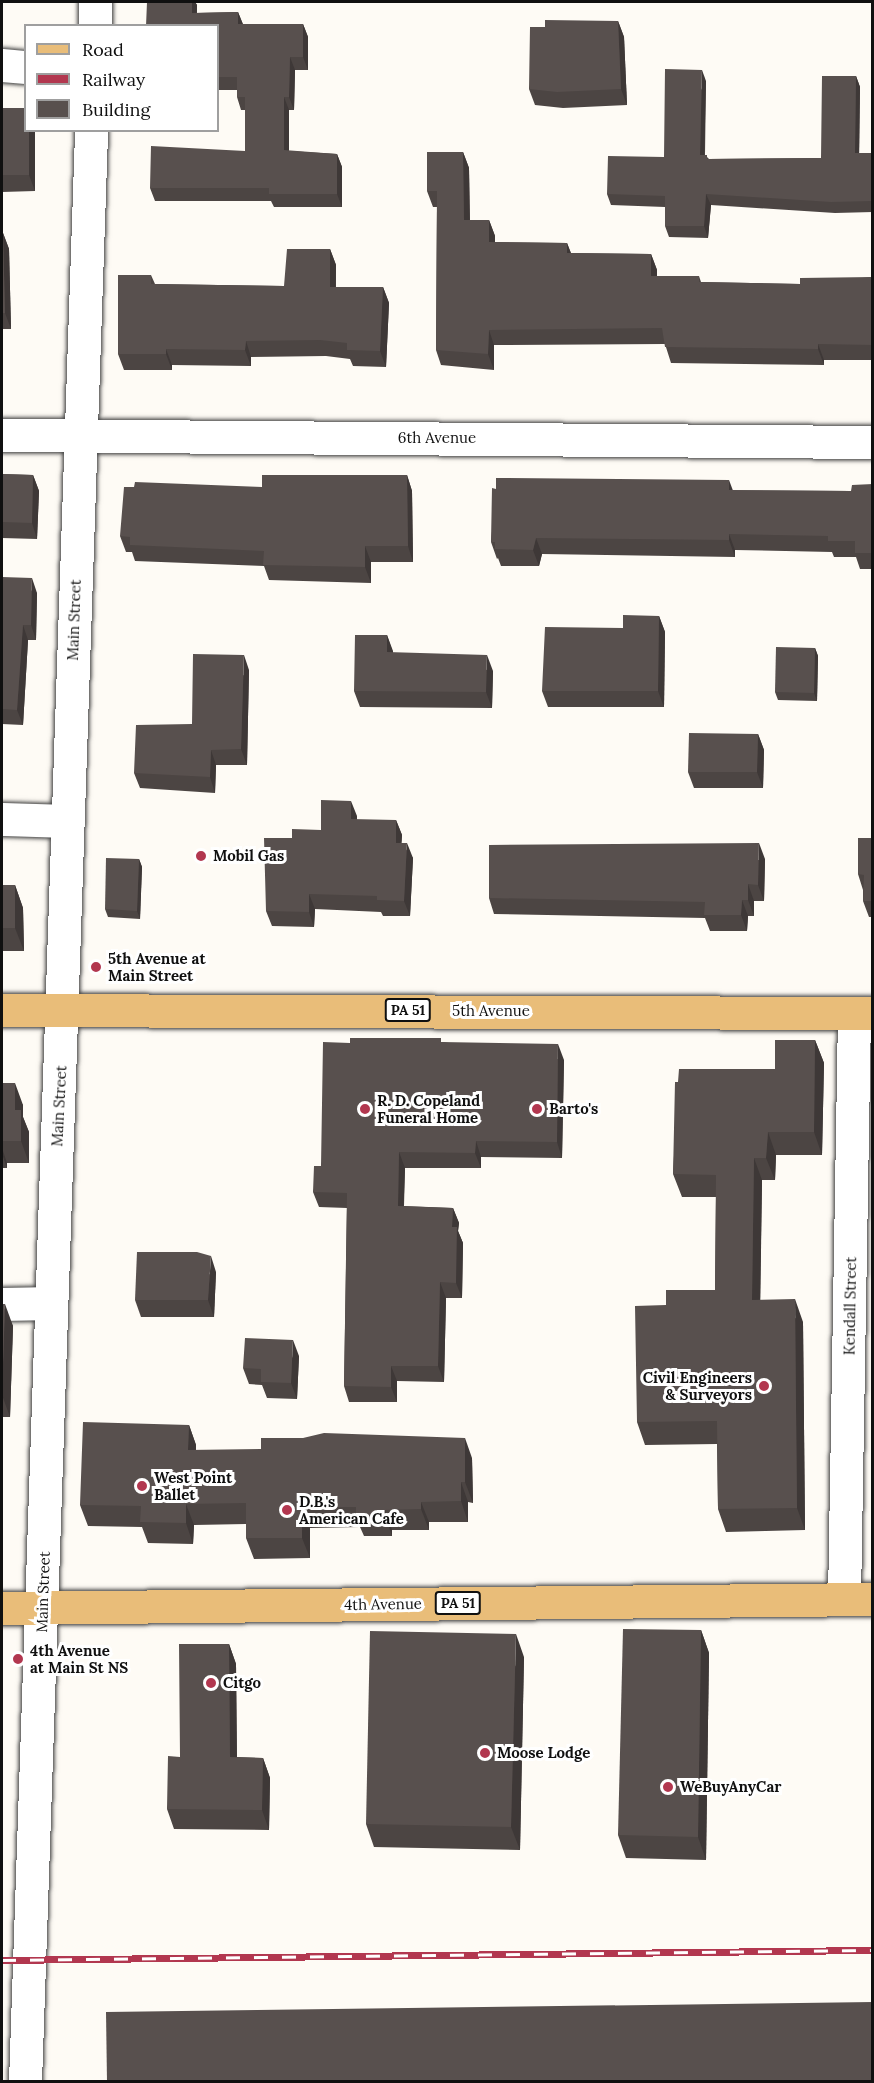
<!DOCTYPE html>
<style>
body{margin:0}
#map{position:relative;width:874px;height:2083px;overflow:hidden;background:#fefbf5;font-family:Lora,serif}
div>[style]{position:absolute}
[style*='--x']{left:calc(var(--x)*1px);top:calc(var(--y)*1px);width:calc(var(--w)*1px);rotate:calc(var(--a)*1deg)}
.roads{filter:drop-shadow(0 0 2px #434343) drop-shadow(0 0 2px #434343)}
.minor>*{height:33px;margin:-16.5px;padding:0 16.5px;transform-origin:16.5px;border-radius:16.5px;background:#fff}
.major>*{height:33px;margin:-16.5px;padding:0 16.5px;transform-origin:16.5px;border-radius:16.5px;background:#e9bd79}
.rail>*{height:7px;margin-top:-3.5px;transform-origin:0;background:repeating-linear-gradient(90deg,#fff 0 14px,#b2374f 0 28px);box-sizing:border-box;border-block:2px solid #b2374f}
.wall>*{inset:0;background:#4c4543}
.shaded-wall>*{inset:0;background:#3e3837}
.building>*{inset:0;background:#58504e}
.dots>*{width:16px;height:16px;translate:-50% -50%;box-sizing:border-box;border:3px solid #fff;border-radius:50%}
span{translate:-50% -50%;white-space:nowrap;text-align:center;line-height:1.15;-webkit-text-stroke:6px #fff;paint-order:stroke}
.shield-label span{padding:2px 4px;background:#fff;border:2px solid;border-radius:4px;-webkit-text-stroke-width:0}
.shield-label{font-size:14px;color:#101010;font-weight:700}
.street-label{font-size:15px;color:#101010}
.poi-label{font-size:15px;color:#101010;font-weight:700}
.left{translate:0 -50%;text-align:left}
.right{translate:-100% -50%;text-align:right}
.frame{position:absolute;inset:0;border:3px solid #101010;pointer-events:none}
.legend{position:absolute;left:24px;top:24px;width:195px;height:108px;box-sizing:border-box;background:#fff;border:2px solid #9f9f9f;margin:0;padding:8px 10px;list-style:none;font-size:18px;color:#101010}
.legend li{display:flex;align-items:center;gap:12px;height:30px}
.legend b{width:30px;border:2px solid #9f9f9f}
</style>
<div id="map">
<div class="roads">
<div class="minor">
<i style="--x:95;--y:26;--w:24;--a:-90"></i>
<i style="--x:2;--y:65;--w:24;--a:5"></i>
<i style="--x:2;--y:435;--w:870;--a:0.46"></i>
<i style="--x:2;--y:819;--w:65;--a:1.8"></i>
<i style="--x:2;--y:1304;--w:48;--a:-1.2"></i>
<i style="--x:844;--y:1599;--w:586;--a:-89.02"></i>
<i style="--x:25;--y:2082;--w:1953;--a:-88.06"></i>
</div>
<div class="major">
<i style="--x:2;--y:1010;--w:870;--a:0.2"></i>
<i style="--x:2;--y:1608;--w:870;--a:-0.59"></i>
</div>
</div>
<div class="rail">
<i style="--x:2;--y:1960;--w:870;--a:-0.66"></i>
</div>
<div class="wall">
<i style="clip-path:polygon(147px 2px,195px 2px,197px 5px,197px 13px,238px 12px,243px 24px,303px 24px,308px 37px,308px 70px,295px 70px,294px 110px,289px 110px,289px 151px,337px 154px,342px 167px,342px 207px,274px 207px,271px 201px,155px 201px,150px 188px,245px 151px,245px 110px,241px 110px,237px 97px,237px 90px,218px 90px,218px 26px)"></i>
<i style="clip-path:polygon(618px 21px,624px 37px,627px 105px,563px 108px,535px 105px,529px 89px,545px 27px)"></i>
<i style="clip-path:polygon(856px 76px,860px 87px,859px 153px,873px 153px,873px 212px,835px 213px,711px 205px,708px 238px,669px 237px,665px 226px,665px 207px,611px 205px,607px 194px,664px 157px,706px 81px,705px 155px,709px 159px,821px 158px)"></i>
<i style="clip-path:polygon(2px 108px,26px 130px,35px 130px,35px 191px,2px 192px)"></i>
<i style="clip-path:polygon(463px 152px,469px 168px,470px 220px,489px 220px,495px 236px,495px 242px,567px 243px,571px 253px,651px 254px,657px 270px,657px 276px,699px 276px,701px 282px,800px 284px,873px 277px,873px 360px,824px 360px,824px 365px,671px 363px,665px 344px,494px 345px,494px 370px,441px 365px,436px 350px,437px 207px,433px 207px,427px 191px)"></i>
<i style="clip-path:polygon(2px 233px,3px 233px,9px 249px,11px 329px,2px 329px)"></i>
<i style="clip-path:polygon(330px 249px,336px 265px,336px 287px,383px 287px,389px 303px,386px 367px,353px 366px,350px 359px,326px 356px,251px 357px,251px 366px,172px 365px,172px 370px,124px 370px,118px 354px,151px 275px,155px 284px,284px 286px)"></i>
<i style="clip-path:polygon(2px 474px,33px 475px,39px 491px,37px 539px,2px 538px)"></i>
<i style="clip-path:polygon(407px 475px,412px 491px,413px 562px,371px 562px,371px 583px,269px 580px,264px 566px,135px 561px,132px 552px,126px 552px,120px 536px,262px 487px)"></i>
<i style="clip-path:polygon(873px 484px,873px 569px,860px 569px,856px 557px,834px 557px,832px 552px,735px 550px,735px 557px,542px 554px,539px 566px,501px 566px,498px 558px,497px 559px,491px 542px,496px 489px,851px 491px)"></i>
<i style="clip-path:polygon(2px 577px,37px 593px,36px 640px,28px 640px,23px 725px,2px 724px)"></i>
<i style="clip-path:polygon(659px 616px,665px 632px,664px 707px,548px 707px,542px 691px)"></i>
<i style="clip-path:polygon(387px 635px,393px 653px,493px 671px,492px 708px,360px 707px,354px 691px)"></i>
<i style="clip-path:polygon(815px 648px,818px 656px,817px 701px,778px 700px,775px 692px)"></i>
<i style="clip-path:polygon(249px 670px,247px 765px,216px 765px,215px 793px,140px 788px,134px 773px,192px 724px)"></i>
<i style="clip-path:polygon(758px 734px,764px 750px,763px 788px,694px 788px,688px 772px)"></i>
<i style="clip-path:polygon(357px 816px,357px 820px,396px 820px,402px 835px,401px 843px,413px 858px,410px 916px,383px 916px,381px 912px,315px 909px,314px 927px,272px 926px,266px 911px,292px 838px,321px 830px)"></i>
<i style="clip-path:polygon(873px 838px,873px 917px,869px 917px,863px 901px,863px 890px,858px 874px)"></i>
<i style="clip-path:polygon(139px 859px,142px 867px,140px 919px,108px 917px,105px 909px)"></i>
<i style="clip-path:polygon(765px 859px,764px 901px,754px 901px,754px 916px,748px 916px,747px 931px,710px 931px,705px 918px,494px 914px,489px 898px)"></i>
<i style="clip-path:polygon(2px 885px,15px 885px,23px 908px,24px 951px,3px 951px,3px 958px,2px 958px)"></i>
<i style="clip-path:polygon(815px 1040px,824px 1063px,822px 1155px,776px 1155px,775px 1180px,762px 1180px,760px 1300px,803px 1322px,805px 1530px,726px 1532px,718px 1509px,717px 1444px,645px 1445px,637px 1422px,666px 1305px,715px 1290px,716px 1197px,682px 1197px,673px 1174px,678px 1082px,775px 1069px)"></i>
<i style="clip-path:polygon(442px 1042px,564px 1060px,562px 1158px,481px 1157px,481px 1168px,405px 1168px,404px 1206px,453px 1208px,459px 1223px,458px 1231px,463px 1243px,462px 1298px,446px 1298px,444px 1382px,397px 1381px,397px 1402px,349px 1402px,344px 1386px,347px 1208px,319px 1207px,313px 1192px,321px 1166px,350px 1043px)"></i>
<i style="clip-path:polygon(2px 1082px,23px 1105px,23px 1117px,29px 1132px,29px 1163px,7px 1163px,7px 1168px,2px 1168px)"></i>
<i style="clip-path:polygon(216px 1272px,214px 1317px,141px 1317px,135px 1300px)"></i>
<i style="clip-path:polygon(2px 1304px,13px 1326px,10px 1417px,2px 1417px)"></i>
<i style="clip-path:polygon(299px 1356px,297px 1399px,267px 1398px,262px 1385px,249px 1384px,243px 1368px)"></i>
<i style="clip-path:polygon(189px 1425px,196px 1445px,196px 1450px,472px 1458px,473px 1503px,468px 1502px,468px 1522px,429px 1522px,429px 1530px,392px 1530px,392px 1536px,364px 1536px,360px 1527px,310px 1528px,310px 1558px,254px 1559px,246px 1538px,246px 1524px,194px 1525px,193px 1544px,148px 1543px,142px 1527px,88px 1526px,80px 1505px)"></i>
<i style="clip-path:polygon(701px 1630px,709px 1653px,706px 1860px,626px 1858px,618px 1835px)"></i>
<i style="clip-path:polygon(229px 1644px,236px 1664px,237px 1757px,263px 1758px,270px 1778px,269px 1830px,174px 1829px,167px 1809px,180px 1757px)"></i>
<i style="clip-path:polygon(524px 1657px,520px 1850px,374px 1847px,366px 1824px)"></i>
</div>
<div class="shaded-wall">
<i style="clip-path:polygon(192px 2px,195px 2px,197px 5px,196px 26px,192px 13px)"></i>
<i style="clip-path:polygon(238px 12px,243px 25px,238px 24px)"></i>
<i style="clip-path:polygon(618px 21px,624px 37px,627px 105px,621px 89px)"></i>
<i style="clip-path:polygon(303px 24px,308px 37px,308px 70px,303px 57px)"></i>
<i style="clip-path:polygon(290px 57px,295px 70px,294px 110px,289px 97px)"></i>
<i style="clip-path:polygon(702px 70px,706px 81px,704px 166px,700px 155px)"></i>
<i style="clip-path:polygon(856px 76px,860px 87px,859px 165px,855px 153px)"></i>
<i style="clip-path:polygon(284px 97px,289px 110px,289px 163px,284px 150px)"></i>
<i style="clip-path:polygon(29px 130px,35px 130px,35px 191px,29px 175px)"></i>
<i style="clip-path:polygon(463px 152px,469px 168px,470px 236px,464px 220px)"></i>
<i style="clip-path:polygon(337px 154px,342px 167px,342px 207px,337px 194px)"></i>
<i style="clip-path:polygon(706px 194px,711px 205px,708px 238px,704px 226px)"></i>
<i style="clip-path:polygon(489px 220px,495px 236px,495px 258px,489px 242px)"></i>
<i style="clip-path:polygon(3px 233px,9px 249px,11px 329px,5px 313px)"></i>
<i style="clip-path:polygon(567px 243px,573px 259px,567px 253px)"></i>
<i style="clip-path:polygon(330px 249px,336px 265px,335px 304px,330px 287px)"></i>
<i style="clip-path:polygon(651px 254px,657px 270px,657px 292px,651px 276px)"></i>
<i style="clip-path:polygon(383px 287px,389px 303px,386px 367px,380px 351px)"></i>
<i style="clip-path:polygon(489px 330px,494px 345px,494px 370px,488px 354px)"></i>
<i style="clip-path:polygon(246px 341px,251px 357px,251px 366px,245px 350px)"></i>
<i style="clip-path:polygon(818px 344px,824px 360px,824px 365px,818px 349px)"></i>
<i style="clip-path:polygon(166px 349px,172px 365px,172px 370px,166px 354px)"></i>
<i style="clip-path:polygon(33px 475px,39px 491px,37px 539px,32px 523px)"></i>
<i style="clip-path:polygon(407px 475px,412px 491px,413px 562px,408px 546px)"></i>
<i style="clip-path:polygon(729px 480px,735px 496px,729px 490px)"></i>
<i style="clip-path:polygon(729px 534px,735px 550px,735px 557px,729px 540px)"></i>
<i style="clip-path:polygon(536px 538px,542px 554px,539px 566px,533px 550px)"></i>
<i style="clip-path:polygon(365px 546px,371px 562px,371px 583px,365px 567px)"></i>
<i style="clip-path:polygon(32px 578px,37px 593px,36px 640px,31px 625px)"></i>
<i style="clip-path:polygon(659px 616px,665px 632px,664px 707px,658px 691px)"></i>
<i style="clip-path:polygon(23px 625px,28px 640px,23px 725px,17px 710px)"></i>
<i style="clip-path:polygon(387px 635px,393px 651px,393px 669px,387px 652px)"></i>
<i style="clip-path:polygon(815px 648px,818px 656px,817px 701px,814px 693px)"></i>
<i style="clip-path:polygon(244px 655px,249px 670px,247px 765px,241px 749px)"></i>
<i style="clip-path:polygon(487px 655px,493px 671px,492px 708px,486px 692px)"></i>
<i style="clip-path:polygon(758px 734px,764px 750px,763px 788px,757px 772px)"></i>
<i style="clip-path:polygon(211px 750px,216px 765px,215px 793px,210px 777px)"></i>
<i style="clip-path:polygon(351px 801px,357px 816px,356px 835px,351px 819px)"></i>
<i style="clip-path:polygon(396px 820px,402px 835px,401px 858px,396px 843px)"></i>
<i style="clip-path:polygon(407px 843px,413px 858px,410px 916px,404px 901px)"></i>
<i style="clip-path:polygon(759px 843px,765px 859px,764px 901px,758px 885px)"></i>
<i style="clip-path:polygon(139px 859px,142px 867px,140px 919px,137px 911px)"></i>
<i style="clip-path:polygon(748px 884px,754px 901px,754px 916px,748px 900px)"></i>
<i style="clip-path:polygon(15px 885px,23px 908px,24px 951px,15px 928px)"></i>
<i style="clip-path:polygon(309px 894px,315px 909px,314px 927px,309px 912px)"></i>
<i style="clip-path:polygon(742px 900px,748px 916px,747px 931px,741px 915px)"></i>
<i style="clip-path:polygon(815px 1040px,824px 1063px,822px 1155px,814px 1132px)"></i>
<i style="clip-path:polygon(558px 1044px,564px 1060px,562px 1158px,557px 1142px)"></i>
<i style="clip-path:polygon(15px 1083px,23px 1105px,23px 1117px,29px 1132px,29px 1163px,21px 1141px,15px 1110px)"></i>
<i style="clip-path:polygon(768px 1132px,776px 1155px,775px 1180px,766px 1158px)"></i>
<i style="clip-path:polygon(476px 1141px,481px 1157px,481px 1168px,475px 1153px)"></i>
<i style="clip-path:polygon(2px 1148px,7px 1163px,7px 1168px,2px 1154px)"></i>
<i style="clip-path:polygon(399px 1152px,405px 1168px,403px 1221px,398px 1206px)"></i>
<i style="clip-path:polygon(754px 1158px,762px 1180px,760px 1322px,752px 1300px)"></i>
<i style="clip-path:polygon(453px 1208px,459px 1223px,458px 1231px,463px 1243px,462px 1298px,456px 1283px,452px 1227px)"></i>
<i style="clip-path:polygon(211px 1256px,216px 1272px,214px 1317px,208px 1300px)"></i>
<i style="clip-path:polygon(440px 1282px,446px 1298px,444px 1382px,438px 1366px)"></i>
<i style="clip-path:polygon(795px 1299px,803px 1322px,805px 1530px,797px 1508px)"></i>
<i style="clip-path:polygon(5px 1304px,13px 1326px,10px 1417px,2px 1395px)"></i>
<i style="clip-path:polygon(293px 1340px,299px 1356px,297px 1399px,291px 1383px)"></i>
<i style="clip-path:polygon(391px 1366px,397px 1381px,397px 1402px,391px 1387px)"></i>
<i style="clip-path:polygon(189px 1425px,196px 1445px,195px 1471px,188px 1450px)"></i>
<i style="clip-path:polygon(465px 1438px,472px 1458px,473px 1503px,465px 1482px)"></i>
<i style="clip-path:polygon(461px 1482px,468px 1502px,468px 1522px,461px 1501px)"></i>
<i style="clip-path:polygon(421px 1502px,429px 1522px,429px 1530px,421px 1509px)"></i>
<i style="clip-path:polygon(186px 1504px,194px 1525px,193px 1544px,186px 1523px)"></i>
<i style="clip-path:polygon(302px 1507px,310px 1528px,310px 1558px,302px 1538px)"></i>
<i style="clip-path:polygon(385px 1510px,392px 1530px,392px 1536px,385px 1515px)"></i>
<i style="clip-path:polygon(701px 1630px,709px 1653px,706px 1860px,698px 1837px)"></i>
<i style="clip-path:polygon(516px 1634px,524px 1657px,520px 1850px,511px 1827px)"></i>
<i style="clip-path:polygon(229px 1644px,236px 1664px,237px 1777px,230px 1757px)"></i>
<i style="clip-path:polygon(263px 1758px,270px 1778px,269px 1830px,262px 1810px)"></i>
</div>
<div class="building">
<i style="clip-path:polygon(147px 2px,192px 2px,192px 13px,238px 12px,238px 24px,303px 24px,303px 57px,290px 57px,289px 97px,284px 97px,284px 150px,337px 154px,337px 194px,269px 194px,269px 188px,150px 188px,151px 146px,245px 151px,245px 97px,237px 97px,237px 77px,218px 77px,218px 26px,146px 26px)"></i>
<i style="clip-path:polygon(545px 20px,618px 21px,621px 89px,557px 92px,529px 89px,530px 27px,545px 27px)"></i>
<i style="clip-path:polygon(665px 69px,702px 70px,700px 155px,707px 155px,707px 159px,821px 158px,822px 76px,856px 76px,855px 153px,873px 153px,873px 201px,831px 202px,706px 194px,704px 226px,665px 226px,665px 196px,607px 194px,608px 156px,664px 157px)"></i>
<i style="clip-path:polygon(2px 108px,26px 108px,26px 130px,29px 130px,29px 175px,2px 175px)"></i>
<i style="clip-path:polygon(427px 152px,463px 152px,464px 220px,489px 220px,489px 242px,567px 243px,567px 253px,651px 254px,651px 276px,699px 276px,699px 282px,800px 284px,800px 278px,873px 277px,873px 345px,818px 344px,818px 349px,665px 347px,662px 328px,489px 330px,488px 354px,436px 350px,437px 191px,427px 191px)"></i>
<i style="clip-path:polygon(2px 233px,3px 233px,5px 313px,2px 313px)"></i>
<i style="clip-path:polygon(287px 249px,330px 249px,330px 287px,383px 287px,380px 351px,347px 350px,347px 343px,320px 340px,246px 341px,245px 350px,166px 349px,166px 354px,118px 354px,118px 275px,151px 275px,151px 284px,284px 286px)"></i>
<i style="clip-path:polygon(2px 474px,33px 475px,32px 523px,2px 522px)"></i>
<i style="clip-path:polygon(262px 475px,407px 475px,408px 546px,365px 546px,365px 567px,263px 565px,264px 551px,130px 545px,130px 537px,120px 536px,124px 487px,134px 487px,135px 482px,262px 487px)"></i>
<i style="clip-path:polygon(496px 478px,729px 480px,729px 490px,851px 491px,852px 485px,873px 484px,873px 553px,855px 553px,855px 541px,828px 541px,828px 536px,729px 534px,729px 540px,536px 538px,533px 550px,495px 549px,495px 542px,491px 542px,492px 488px,496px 489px)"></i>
<i style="clip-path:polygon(2px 577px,32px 578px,31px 625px,23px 625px,17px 710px,2px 709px)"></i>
<i style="clip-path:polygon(623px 615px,659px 616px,658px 691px,542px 691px,545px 627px,623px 628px)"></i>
<i style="clip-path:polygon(355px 635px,387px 635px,387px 652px,487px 655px,486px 692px,354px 691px)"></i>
<i style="clip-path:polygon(776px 647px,815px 648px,814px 693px,775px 692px)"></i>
<i style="clip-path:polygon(193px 654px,244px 655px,241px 749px,211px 750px,210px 777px,134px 773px,136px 725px,192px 724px)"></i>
<i style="clip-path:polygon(689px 733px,758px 734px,757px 772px,688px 772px)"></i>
<i style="clip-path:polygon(321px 800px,351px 801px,351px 819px,396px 820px,396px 843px,407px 843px,404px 901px,377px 900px,377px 896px,309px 894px,309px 912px,266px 911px,264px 838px,292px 838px,292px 829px,321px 830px)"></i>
<i style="clip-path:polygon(858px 838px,873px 838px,873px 901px,863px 901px,864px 875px,858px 874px)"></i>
<i style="clip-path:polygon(759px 843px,758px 885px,748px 884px,748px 900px,742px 900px,741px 915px,704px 915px,705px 902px,489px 898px,489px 845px)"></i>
<i style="clip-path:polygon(106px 858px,139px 859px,137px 911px,105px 909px)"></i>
<i style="clip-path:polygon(2px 885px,15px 885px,15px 928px,2px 928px)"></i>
<i style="clip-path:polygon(350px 1038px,441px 1038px,441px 1042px,558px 1044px,557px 1142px,476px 1141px,475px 1153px,399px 1152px,398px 1206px,453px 1208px,452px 1227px,457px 1227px,456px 1283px,440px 1282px,438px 1366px,391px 1366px,391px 1387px,344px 1386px,347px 1193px,313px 1192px,314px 1166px,321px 1166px,323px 1042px,350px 1043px)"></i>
<i style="clip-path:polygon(775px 1040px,815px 1040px,814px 1132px,768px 1132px,766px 1158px,754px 1158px,752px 1300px,795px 1299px,797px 1508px,718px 1509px,717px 1421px,637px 1422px,635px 1306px,666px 1305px,666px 1290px,715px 1290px,716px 1175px,673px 1174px,675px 1082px,678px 1082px,679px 1069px,775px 1069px)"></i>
<i style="clip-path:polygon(2px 1083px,15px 1083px,15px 1110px,21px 1110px,21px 1141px,2px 1141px)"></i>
<i style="clip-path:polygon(137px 1252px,197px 1252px,211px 1256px,208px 1300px,135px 1300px)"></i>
<i style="clip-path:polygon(2px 1304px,5px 1304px,2px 1395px)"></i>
<i style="clip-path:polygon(245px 1338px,293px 1340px,291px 1383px,261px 1382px,261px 1369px,243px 1368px)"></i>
<i style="clip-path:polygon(83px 1422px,189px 1425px,188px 1450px,261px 1449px,261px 1438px,303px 1438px,324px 1433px,465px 1438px,465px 1482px,461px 1482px,461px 1501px,421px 1502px,421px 1509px,385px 1510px,385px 1515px,356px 1515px,356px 1507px,302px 1507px,302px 1538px,246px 1538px,246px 1503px,186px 1504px,186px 1523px,140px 1522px,141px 1506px,80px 1505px)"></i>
<i style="clip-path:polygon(623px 1629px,701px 1630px,698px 1837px,618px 1835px)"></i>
<i style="clip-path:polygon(370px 1631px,516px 1634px,511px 1827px,366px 1824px)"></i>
<i style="clip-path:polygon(179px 1644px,229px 1644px,230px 1757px,263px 1758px,262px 1810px,167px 1809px,168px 1756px,180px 1757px)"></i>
<i style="clip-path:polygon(873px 2002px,873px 2082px,107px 2082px,106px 2012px)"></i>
</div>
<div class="dots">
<i style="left:201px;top:856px;background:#b2374f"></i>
<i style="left:96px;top:967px;background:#b2374f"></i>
<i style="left:365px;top:1109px;background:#b2374f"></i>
<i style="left:537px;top:1109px;background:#b2374f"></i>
<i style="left:764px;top:1386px;background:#b2374f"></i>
<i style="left:142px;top:1486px;background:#b2374f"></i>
<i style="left:287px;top:1510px;background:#b2374f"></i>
<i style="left:18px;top:1659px;background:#b2374f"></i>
<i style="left:211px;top:1683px;background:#b2374f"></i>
<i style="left:485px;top:1753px;background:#b2374f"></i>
<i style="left:668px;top:1787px;background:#b2374f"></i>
</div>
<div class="shield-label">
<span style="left:408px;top:1010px">PA 51</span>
<span style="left:458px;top:1603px">PA 51</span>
</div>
<div class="street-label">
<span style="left:437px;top:438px">6th Avenue</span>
<span style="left:74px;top:620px;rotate:-88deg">Main Street</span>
<span style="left:491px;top:1011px">5th Avenue</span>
<span style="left:59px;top:1106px;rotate:-87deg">Main Street</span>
<span style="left:850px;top:1306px;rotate:-89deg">Kendall Street</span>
<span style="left:43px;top:1592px;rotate:-88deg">Main Street</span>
<span style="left:383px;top:1604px;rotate:-1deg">4th Avenue</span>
</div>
<div class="poi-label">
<span class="left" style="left:213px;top:856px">Mobil Gas</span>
<span class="left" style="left:108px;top:967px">5th Avenue at<br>Main Street</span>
<span class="left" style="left:377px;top:1109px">R. D. Copeland<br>Funeral Home</span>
<span class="left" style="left:549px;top:1109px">Barto's</span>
<span class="right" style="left:752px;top:1386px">Civil Engineers<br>&amp; Surveyors</span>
<span class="left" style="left:154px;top:1486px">West Point<br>Ballet</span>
<span class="left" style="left:299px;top:1510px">D.B.'s<br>American Cafe</span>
<span class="left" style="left:30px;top:1659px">4th Avenue<br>at Main St NS</span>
<span class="left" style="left:223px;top:1683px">Citgo</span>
<span class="left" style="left:497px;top:1753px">Moose Lodge</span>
<span class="left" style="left:680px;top:1787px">WeBuyAnyCar</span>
</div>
<div class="frame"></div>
<ul class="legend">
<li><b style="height:8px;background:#e9bd79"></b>Road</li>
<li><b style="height:8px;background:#b2374f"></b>Railway</li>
<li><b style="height:16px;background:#58504e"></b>Building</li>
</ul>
</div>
